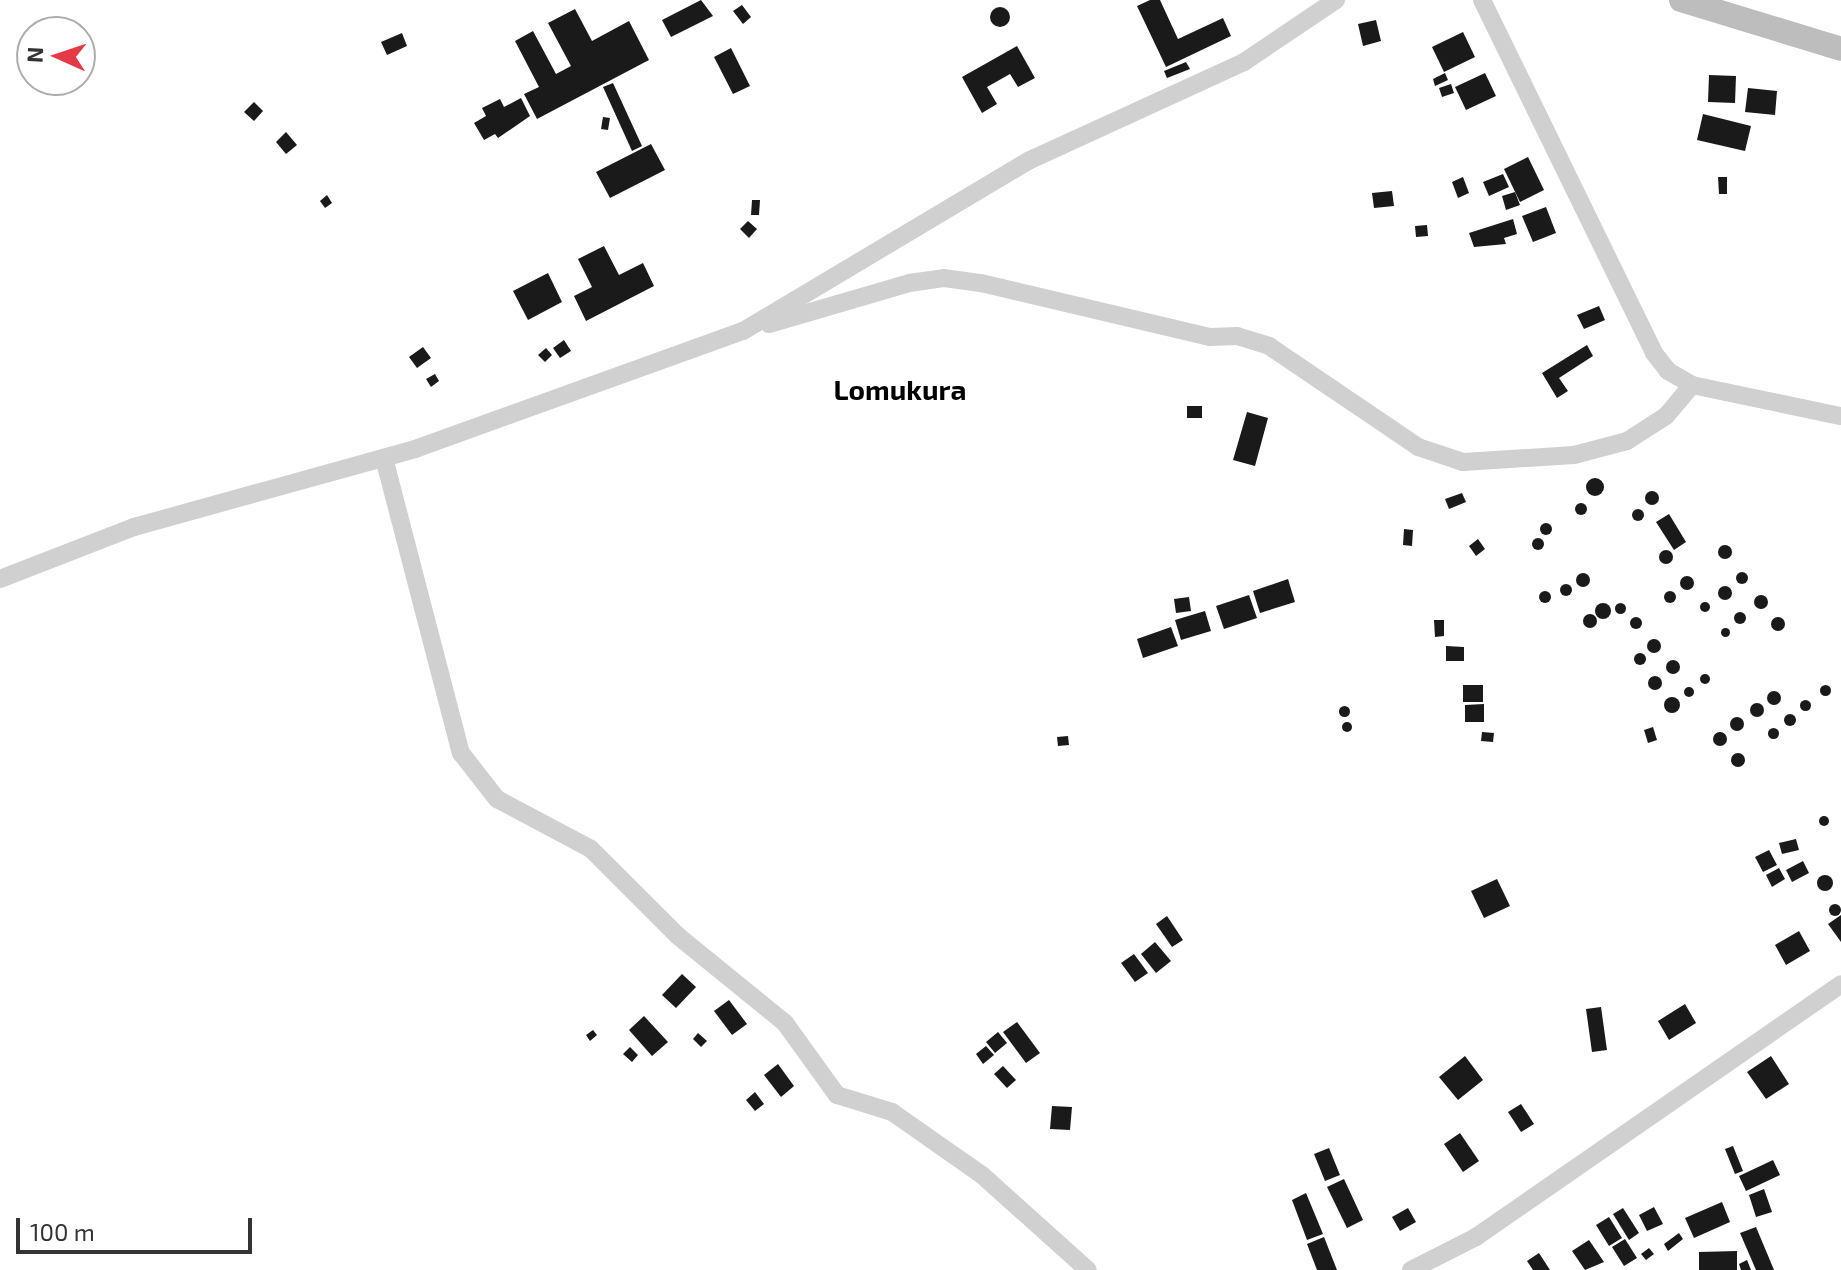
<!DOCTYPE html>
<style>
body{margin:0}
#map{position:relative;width:1841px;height:1270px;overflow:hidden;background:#fff;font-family:"Exo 2",sans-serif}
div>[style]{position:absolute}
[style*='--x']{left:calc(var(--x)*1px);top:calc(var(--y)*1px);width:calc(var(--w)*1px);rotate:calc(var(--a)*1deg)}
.building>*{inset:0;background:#1a1a1a}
.round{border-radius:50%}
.street>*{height:18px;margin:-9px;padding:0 9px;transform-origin:9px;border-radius:9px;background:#d0d0d0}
.secondary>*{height:24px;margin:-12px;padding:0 12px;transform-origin:12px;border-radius:12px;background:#bdbdbd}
span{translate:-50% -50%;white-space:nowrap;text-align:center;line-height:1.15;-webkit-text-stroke:8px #fff;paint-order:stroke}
.quarter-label{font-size:28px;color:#000;font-weight:700}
.north{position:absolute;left:16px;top:16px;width:80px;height:80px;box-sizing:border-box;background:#fff;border:2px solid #adadad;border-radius:50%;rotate:273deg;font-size:22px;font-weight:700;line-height:32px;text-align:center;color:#333}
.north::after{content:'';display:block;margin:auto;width:28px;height:36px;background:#e63946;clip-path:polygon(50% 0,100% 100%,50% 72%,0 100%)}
.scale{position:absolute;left:16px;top:1218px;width:236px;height:36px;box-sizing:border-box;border:4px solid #333;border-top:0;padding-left:10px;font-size:24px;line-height:28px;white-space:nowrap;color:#333;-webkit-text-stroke:6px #fff;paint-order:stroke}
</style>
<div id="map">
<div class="building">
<i style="clip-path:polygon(701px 0,713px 16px,671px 37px,662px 20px)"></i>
<i style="clip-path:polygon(1150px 0,1160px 0,1178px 39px,1223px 18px,1231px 36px,1166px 67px,1137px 6px)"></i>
<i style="clip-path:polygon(742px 5px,751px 17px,743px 24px,733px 11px)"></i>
<i class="round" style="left:990px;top:7px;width:20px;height:20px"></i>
<i style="clip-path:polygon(575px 9px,592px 41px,629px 21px,649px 60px,537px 119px,524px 94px,539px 87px,515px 41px,533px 31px,556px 74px,571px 66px,548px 23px)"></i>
<i style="clip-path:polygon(1376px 20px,1381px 41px,1363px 46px,1358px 24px)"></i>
<i style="clip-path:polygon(1463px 32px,1475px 57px,1444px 72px,1432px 47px)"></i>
<i style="clip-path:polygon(402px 33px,407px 46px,387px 55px,381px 42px)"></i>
<i style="clip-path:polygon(1017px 46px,1035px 78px,1018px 87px,1010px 74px,987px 87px,997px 104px,982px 113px,962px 77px)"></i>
<i style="clip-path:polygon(731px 48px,750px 86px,733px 94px,714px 57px)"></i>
<i style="clip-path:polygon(1186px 62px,1190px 69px,1167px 78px,1164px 71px)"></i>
<i style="clip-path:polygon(1445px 73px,1448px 80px,1435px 86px,1433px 79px)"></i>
<i style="clip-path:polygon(1485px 73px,1496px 96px,1466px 110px,1455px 87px)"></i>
<i style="clip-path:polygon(1709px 75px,1736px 76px,1735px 103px,1708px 102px)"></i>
<i style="clip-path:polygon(613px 83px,642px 146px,632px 151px,603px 87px)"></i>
<i style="clip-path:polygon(1451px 84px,1454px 93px,1442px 97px,1439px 88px)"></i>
<i style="clip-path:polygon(1748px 88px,1777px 91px,1775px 115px,1745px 112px)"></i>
<i style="clip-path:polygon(521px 98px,530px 116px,498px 138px,495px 134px,484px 140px,474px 123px,486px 116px,482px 108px,500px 99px,504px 107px)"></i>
<i style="clip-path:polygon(254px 102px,263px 111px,254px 121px,244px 112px)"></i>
<i style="clip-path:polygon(1703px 114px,1751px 126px,1745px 151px,1697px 140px)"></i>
<i style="clip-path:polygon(603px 117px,610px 118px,608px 130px,601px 129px)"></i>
<i style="clip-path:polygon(286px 132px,297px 145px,286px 154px,276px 142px)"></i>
<i style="clip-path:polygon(651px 144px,665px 170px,610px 198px,596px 172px)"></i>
<i style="clip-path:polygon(1528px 157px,1544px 190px,1520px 202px,1504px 169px)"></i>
<i style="clip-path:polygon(1503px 174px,1509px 187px,1489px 196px,1483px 182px)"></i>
<i style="clip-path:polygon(1463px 177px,1469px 193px,1458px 198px,1452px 182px)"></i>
<i style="clip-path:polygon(1718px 177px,1727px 177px,1727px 194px,1719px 194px)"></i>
<i style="clip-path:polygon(1392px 191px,1394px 206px,1374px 208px,1372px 193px)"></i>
<i style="clip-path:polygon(1515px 192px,1520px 205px,1506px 210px,1502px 196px)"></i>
<i style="clip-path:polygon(327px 195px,332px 203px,325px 208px,320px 201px)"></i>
<i style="clip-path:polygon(752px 200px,760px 200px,759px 215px,751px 215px)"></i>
<i style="clip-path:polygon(1546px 207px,1556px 233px,1533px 242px,1522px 216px)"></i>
<i style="clip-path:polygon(1513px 219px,1517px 234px,1504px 238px,1506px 244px,1474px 247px,1469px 233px)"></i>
<i style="clip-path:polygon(748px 221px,757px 229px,749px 238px,740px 229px)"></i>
<i style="clip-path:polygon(1427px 225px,1428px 236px,1416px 237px,1415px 226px)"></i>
<i style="clip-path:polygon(604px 246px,619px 275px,643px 263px,654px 286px,586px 321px,574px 296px,592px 287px,578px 259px)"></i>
<i style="clip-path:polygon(548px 273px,562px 302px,528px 320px,513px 291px)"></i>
<i style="clip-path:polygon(1599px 306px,1605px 320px,1584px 329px,1577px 315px)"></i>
<i style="clip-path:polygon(564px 340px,571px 351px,560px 358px,553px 348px)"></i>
<i style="clip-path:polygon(1587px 345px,1593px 356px,1559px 378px,1568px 391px,1557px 398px,1542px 373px)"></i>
<i style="clip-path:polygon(423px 347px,431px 358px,417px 368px,409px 357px)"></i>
<i style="clip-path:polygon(546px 348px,552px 355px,545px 362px,538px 355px)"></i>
<i style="clip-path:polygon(435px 374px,439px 381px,431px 387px,426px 379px)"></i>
<i style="clip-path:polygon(1187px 406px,1202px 406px,1202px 418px,1187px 418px)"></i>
<i style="clip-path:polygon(1247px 412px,1268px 418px,1255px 466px,1233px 460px)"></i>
<i class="round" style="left:1586px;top:478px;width:18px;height:18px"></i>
<i class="round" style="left:1645px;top:491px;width:14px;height:14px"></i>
<i style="clip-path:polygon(1462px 493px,1466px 502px,1449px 509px,1445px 499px)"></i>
<i class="round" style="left:1575px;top:503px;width:12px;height:12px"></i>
<i class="round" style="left:1632px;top:509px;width:12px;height:12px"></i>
<i style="clip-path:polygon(1669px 514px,1686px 542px,1674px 550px,1656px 522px)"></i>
<i class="round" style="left:1540px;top:523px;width:12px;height:12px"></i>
<i style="clip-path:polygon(1404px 529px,1413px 530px,1412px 546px,1403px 545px)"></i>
<i class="round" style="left:1532px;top:538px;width:12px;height:12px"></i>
<i style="clip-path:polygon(1478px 539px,1485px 549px,1476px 556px,1469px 546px)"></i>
<i class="round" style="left:1718px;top:545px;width:14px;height:14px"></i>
<i class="round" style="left:1659px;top:550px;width:14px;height:14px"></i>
<i class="round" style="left:1736px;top:572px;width:12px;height:12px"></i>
<i class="round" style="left:1576px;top:573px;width:14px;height:14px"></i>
<i class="round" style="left:1680px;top:576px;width:14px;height:14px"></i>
<i style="clip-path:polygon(1288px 579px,1295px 602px,1260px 613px,1253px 591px)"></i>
<i class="round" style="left:1560px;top:584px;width:12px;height:12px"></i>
<i class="round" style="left:1718px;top:586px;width:14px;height:14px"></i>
<i class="round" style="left:1539px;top:591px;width:12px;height:12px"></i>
<i class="round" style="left:1664px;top:591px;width:12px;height:12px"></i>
<i style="clip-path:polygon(1249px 595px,1257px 618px,1224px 629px,1216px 606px)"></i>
<i class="round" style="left:1754px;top:595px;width:14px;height:14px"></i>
<i style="clip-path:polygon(1189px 597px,1191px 611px,1176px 613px,1174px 599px)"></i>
<i class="round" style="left:1700px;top:602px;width:10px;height:10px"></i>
<i class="round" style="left:1614.5px;top:602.5px;width:11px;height:11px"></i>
<i class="round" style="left:1595px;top:603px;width:16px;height:16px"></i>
<i style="clip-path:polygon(1205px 611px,1211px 631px,1181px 640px,1175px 620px)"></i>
<i class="round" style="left:1734px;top:612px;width:12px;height:12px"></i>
<i class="round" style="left:1583px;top:614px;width:14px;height:14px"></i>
<i class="round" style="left:1771px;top:617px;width:14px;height:14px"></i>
<i class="round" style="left:1630px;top:617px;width:12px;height:12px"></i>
<i style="clip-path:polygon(1434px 620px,1444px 620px,1444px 636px,1435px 637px)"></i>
<i style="clip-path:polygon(1171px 627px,1178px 646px,1143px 658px,1137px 639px)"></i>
<i class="round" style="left:1720.5px;top:627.5px;width:9px;height:9px"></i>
<i class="round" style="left:1647px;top:639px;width:14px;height:14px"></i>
<i style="clip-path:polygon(1446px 646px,1464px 647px,1464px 661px,1446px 661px)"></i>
<i class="round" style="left:1634px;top:653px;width:12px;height:12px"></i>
<i class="round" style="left:1666px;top:660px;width:14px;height:14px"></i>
<i class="round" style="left:1700px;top:674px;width:10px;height:10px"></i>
<i class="round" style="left:1648px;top:676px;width:14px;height:14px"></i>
<i class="round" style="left:1819.5px;top:684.5px;width:11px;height:11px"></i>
<i style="clip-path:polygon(1463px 685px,1483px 685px,1483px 702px,1463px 702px)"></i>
<i class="round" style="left:1684px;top:687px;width:10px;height:10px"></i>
<i class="round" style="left:1767px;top:691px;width:14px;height:14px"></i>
<i class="round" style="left:1664px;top:697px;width:16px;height:16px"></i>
<i class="round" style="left:1799.5px;top:699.5px;width:11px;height:11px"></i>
<i class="round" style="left:1750px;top:703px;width:14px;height:14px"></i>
<i style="clip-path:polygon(1484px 704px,1484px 722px,1465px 722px,1465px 705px)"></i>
<i class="round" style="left:1338.5px;top:705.5px;width:11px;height:11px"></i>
<i class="round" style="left:1784px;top:714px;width:12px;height:12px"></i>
<i class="round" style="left:1730px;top:717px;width:14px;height:14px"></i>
<i class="round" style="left:1342px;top:722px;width:10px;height:10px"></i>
<i style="clip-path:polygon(1653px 727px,1657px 740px,1648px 743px,1644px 730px)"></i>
<i class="round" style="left:1767.5px;top:727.5px;width:11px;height:11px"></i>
<i style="clip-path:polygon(1482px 732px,1494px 733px,1493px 742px,1481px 741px)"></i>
<i class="round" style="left:1713px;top:732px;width:14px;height:14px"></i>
<i style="clip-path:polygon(1068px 736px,1069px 745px,1058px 746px,1057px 737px)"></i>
<i class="round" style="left:1731px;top:753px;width:14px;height:14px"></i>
<i class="round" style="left:1819px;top:816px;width:10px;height:10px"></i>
<i style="clip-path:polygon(1796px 839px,1799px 850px,1782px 854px,1779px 843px)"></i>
<i style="clip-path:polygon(1769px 850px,1777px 865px,1763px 872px,1755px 857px)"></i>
<i style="clip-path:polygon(1803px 861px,1809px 873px,1792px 882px,1786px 870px)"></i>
<i style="clip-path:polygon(1779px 868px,1785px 879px,1772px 887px,1766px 875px)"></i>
<i class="round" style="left:1817px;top:875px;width:16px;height:16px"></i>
<i style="clip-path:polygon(1497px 879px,1510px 906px,1484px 918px,1471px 891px)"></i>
<i class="round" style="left:1829px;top:904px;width:12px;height:12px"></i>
<i style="clip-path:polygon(1841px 915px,1841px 942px,1828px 924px)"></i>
<i style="clip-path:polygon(1167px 916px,1183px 940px,1172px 947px,1156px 924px)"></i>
<i style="clip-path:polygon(1799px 931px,1810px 951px,1786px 965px,1775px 945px)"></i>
<i style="clip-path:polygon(1155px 942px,1171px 961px,1156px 973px,1141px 954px)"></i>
<i style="clip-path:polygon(1134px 954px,1148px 973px,1135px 982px,1121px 963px)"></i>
<i style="clip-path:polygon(682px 974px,696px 987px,676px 1008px,662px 995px)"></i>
<i style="clip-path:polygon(729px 1000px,747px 1024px,732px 1035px,714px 1011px)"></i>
<i style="clip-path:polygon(1685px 1004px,1696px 1023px,1669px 1040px,1658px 1021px)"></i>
<i style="clip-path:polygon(1601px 1007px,1607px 1050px,1592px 1052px,1586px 1009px)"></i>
<i style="clip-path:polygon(644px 1016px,668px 1042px,652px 1056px,629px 1030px)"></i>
<i style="clip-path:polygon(1017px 1022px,1040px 1053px,1026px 1063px,1003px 1032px)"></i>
<i style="clip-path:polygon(593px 1030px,597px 1035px,590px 1041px,586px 1035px)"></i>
<i style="clip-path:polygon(998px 1032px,1007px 1043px,995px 1053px,986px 1042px)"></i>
<i style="clip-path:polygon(698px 1033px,707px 1041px,701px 1047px,693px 1039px)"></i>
<i style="clip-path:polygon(986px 1046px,994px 1055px,983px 1064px,976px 1054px)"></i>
<i style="clip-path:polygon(630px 1047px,638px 1055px,632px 1062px,623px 1054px)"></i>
<i style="clip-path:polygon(1465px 1056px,1483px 1080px,1458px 1100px,1439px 1077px)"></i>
<i style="clip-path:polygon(1771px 1056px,1789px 1084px,1766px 1099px,1747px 1072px)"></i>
<i style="clip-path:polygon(778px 1064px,794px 1086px,781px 1097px,764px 1075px)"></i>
<i style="clip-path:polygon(1003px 1066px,1016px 1080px,1007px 1088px,994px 1074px)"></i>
<i style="clip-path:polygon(755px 1092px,764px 1104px,755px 1111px,746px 1100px)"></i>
<i style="clip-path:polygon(1521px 1104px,1534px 1124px,1521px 1132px,1508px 1112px)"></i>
<i style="clip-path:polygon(1052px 1106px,1072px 1107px,1070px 1130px,1050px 1129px)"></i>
<i style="clip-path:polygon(1460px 1133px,1479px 1161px,1463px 1172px,1444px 1144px)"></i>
<i style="clip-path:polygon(1733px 1146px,1743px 1171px,1735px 1174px,1725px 1149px)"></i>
<i style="clip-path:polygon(1329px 1148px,1340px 1175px,1325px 1181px,1314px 1154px)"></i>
<i style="clip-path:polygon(1773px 1160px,1780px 1175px,1746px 1191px,1739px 1176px)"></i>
<i style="clip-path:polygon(1344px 1179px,1363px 1220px,1347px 1228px,1327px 1187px)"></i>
<i style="clip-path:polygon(1764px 1189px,1772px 1212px,1756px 1217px,1749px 1195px)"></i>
<i style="clip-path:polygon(1306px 1193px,1323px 1234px,1307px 1240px,1292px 1200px)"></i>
<i style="clip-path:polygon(1722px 1202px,1730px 1222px,1694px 1238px,1685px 1218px)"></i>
<i style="clip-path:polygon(1654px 1207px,1663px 1224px,1647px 1231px,1639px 1215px)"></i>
<i style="clip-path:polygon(1408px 1208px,1416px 1222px,1400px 1231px,1392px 1217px)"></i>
<i style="clip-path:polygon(1623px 1208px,1639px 1233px,1629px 1240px,1613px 1214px)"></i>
<i style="clip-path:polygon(1609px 1217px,1622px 1238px,1609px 1246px,1596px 1225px)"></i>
<i style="clip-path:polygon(1756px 1227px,1774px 1270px,1756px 1270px,1740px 1233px)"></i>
<i style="clip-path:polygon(1679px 1233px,1683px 1239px,1668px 1251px,1664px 1244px)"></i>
<i style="clip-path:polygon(1324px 1237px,1337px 1270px,1317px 1270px,1307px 1244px)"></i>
<i style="clip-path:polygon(1625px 1239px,1637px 1258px,1624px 1266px,1612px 1247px)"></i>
<i style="clip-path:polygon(1589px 1240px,1604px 1262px,1585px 1270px,1572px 1251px)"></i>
<i style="clip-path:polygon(1649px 1248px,1654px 1254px,1646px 1260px,1641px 1254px)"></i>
<i style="clip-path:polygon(1737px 1251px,1737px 1270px,1699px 1270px,1699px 1252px)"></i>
<i style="clip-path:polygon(1539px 1253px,1550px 1270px,1533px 1270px,1527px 1261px)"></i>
<i style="clip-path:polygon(1747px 1260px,1751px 1270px,1741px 1270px,1739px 1264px)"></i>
</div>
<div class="street">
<i style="--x:1482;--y:0;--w:393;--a:64"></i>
<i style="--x:1654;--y:353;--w:23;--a:52"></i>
<i style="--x:1668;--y:371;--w:28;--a:30"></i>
<i style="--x:1692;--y:385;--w:152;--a:11.8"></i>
<i style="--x:769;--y:324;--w:146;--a:-16.3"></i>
<i style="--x:909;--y:283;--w:35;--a:-8"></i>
<i style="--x:944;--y:278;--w:37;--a:8"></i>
<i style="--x:981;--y:283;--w:235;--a:13.3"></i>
<i style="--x:1210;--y:337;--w:27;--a:-2"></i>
<i style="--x:1237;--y:336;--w:34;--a:17"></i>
<i style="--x:1269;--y:346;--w:180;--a:34.1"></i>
<i style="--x:1418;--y:447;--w:47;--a:18.4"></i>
<i style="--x:1463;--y:462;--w:111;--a:-3.6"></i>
<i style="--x:1574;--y:455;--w:55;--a:-14.8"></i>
<i style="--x:1627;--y:441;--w:46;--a:-32.7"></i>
<i style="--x:1666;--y:416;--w:40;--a:-50"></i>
<i style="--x:384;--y:458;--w:305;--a:75.4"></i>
<i style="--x:461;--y:753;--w:58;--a:52"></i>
<i style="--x:497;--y:799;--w:106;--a:28"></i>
<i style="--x:591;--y:849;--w:123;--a:45"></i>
<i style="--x:678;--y:936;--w:138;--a:39.1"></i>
<i style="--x:785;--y:1023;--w:89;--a:54.2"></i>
<i style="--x:837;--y:1095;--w:58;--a:17.2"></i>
<i style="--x:892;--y:1112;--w:110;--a:35"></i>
<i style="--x:982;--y:1175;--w:142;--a:41.9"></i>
<i style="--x:0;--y:579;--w:144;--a:-21.2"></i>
<i style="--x:134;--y:527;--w:292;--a:-15.5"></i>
<i style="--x:415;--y:449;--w:349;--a:-19.8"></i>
<i style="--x:743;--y:331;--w:332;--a:-30.8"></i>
<i style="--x:1028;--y:161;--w:238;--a:-24.6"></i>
<i style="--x:1244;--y:62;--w:111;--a:-34"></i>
<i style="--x:1411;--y:1270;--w:73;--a:-26.9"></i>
<i style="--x:1476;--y:1237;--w:444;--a:-34.7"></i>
</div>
<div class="secondary">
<i style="--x:1681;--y:0;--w:167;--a:17"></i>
</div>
<div class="quarter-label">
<span style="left:900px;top:389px">Lomukura</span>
</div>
<div class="north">N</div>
<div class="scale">100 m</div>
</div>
